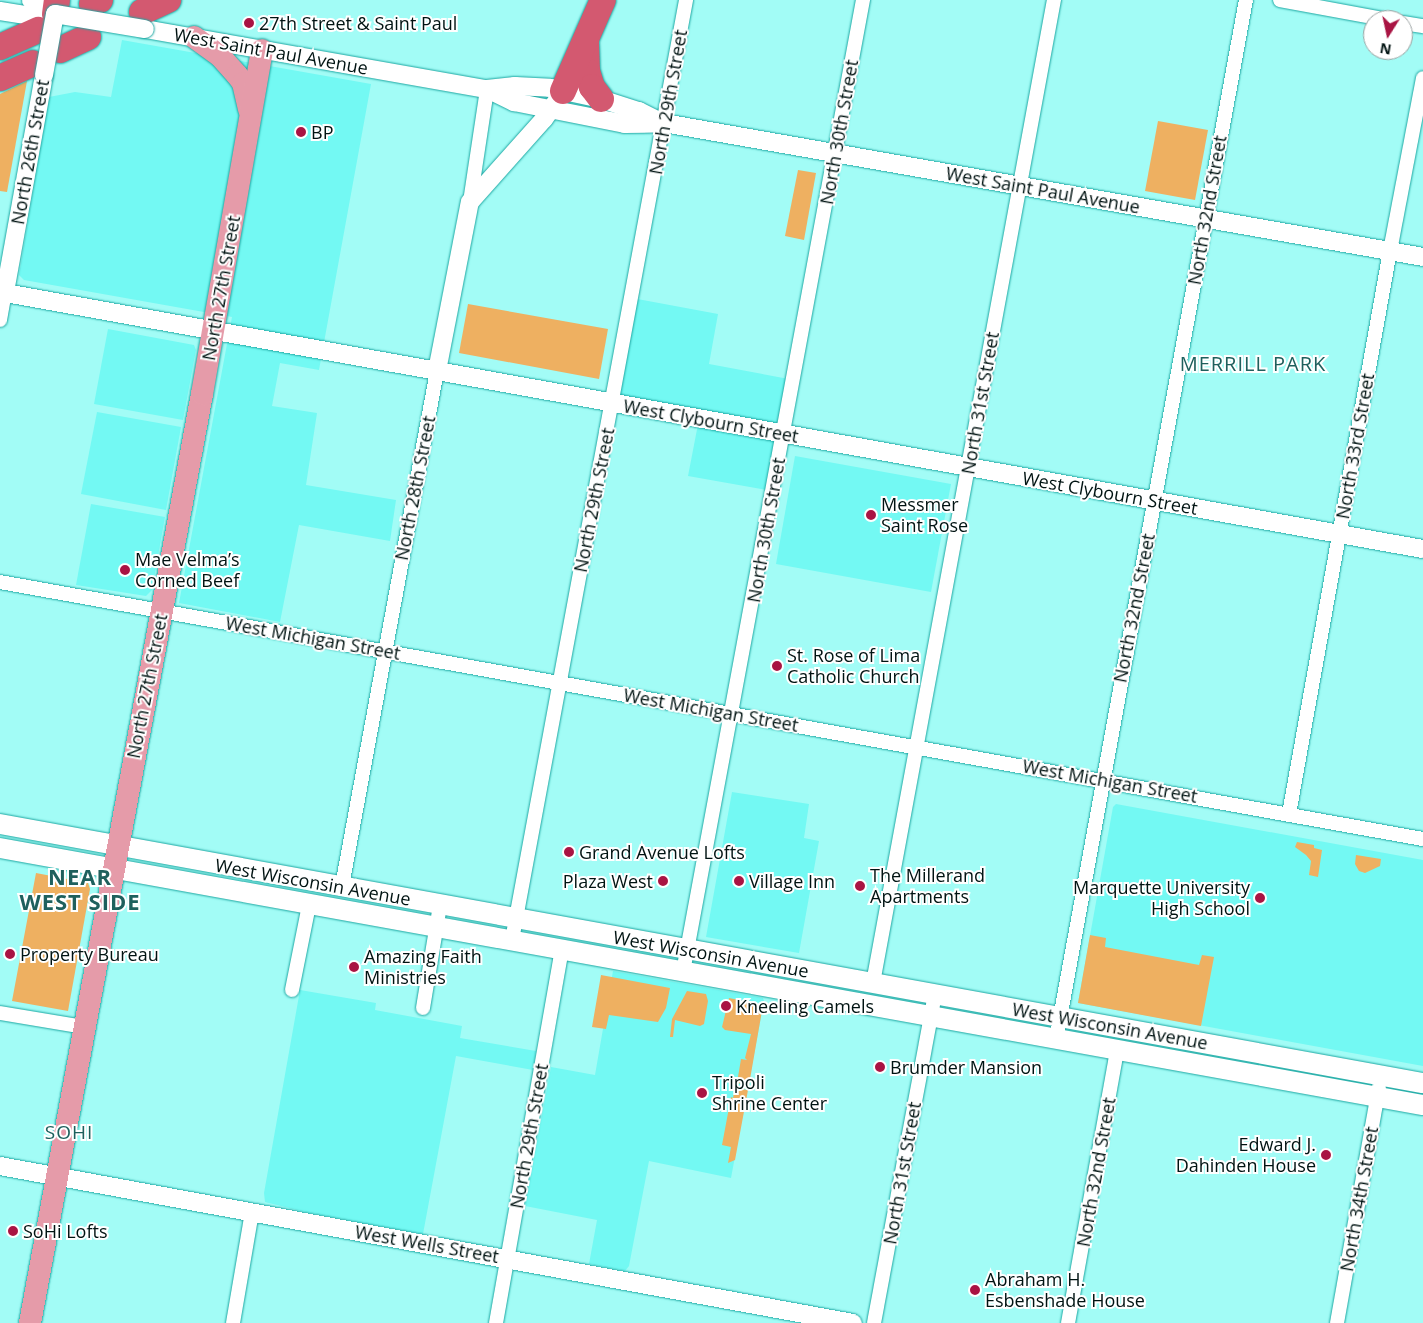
<!DOCTYPE html>
<meta charset="utf-8">
<style>
body{margin:0}
#map{position:relative;width:1423px;height:1323px;overflow:hidden;background:#a2fcf6;font-family:"Open Sans",sans-serif}
div>[style]{position:absolute}
[style*='--x']{left:calc(var(--x)*1px);top:calc(var(--y)*1px);width:calc(var(--w)*1px);rotate:calc(var(--a)*1deg)}
.built>*{inset:0;background:#73f9f3}
.green>*{inset:0;background:#eeb061}
.roads{filter:drop-shadow(0 0 1px #1da7a2) drop-shadow(0 0 1px #1da7a2)}
.minor>*{height:14px;margin:-7px;padding:0 7px;transform-origin:7px;border-radius:7px;background:#fff}
.tertiary>*{height:18px;margin:-9px;padding:0 9px;transform-origin:9px;border-radius:9px;background:#fff}
.secondary>*{height:20px;margin:-10px;padding:0 10px;transform-origin:10px;border-radius:10px;background:#fff}
.primary>*{height:22px;margin:-11px;padding:0 11px;transform-origin:11px;border-radius:11px;background:#e59ba9}
.motorway>*{height:26px;margin:-13px;padding:0 13px;transform-origin:13px;border-radius:13px;background:#d35970}
.bridges{filter:drop-shadow(0 0 1px #1da7a2) drop-shadow(0 0 1px #1da7a2)}
.tertiary-bridge>*{height:18px;margin:-9px;padding:0 9px;transform-origin:9px;border-radius:9px;background:#fff}
.dots>*{width:14px;height:14px;translate:-50% -50%;box-sizing:border-box;border:2px solid #fff;border-radius:50%}
span{translate:-50% -50%;white-space:nowrap;text-align:center;line-height:1.15;-webkit-text-stroke:4px #fff;paint-order:stroke}
.poi-label{font-size:18px;color:#001312}
.left{translate:0 -50%;text-align:left}
.right{translate:-100% -50%;text-align:right}
.street-label{font-size:18px;color:#001312}
.neighbourhood-label{font-size:19px;color:#1e605d;letter-spacing:1px}
.quarter-label{font-size:20px;color:#1e605d;letter-spacing:1px}
.district-label{font-size:22px;color:#1e605d;font-weight:700;letter-spacing:1px}
.north{position:absolute;left:1363px;top:10px;width:50px;height:50px;box-sizing:border-box;background:#fff;border:1px solid #99a1a0;border-radius:50%;rotate:190deg;font-size:14px;font-weight:700;line-height:20px;text-align:center;color:#001312}
.north::after{content:'';display:block;margin:auto;width:18px;height:22px;background:#a91443;clip-path:polygon(50% 0,100% 100%,50% 72%,0 100%)}
</style>
<div id="map">
<div class="built">
<i style="clip-path:polygon(122px 40px,371px 84px,319px 370px,280px 363px,272px 406px,317px 413px,306px 485px,396px 500px,390px 541px,299px 525px,280px 622px,179px 603px,232px 317px,24px 280px,19px 275px,49px 97px,75px 92px,111px 97px)"></i>
<i style="clip-path:polygon(632px 298px,718px 314px,709px 364px,794px 380px,773px 491px,688px 476px,699px 419px,612px 402px)"></i>
<i style="clip-path:polygon(108px 329px,194px 345px,196px 350px,183px 420px,94px 404px)"></i>
<i style="clip-path:polygon(97px 412px,181px 427px,166px 510px,81px 494px)"></i>
<i style="clip-path:polygon(795px 456px,951px 484px,931px 592px,776px 564px)"></i>
<i style="clip-path:polygon(91px 504px,165px 517px,152px 590px,146px 596px,76px 585px)"></i>
<i style="clip-path:polygon(732px 792px,809px 804px,804px 838px,819px 841px,799px 953px,706px 937px)"></i>
<i style="clip-path:polygon(1116px 804px,1423px 860px,1423px 1066px,1078px 1003px,1113px 807px)"></i>
<i style="clip-path:polygon(613px 971px,763px 998px,764px 1001px,731px 1178px,649px 1161px,629px 1266px,625px 1271px,589px 1264px,597px 1220px,525px 1206px,551px 1067px,595px 1075px)"></i>
<i style="clip-path:polygon(300px 990px,376px 1003px,375px 1010px,462px 1026px,460px 1038px,536px 1051px,533px 1070px,456px 1056px,423px 1234px,305px 1212px,265px 1202px,264px 1193px)"></i>
</div>
<div class="green">
<i style="clip-path:polygon(27px 81px,7px 192px,0 191px,0 94px)"></i>
<i style="clip-path:polygon(1158px 121px,1208px 130px,1195px 200px,1145px 191px)"></i>
<i style="clip-path:polygon(798px 170px,816px 173px,804px 240px,785px 236px)"></i>
<i style="clip-path:polygon(468px 304px,608px 329px,599px 379px,459px 353px)"></i>
<i style="clip-path:polygon(1297px 842px,1314px 845px,1314px 848px,1322px 850px,1318px 877px,1309px 875px,1311px 861px,1306px 855px,1295px 847px)"></i>
<i style="clip-path:polygon(1356px 855px,1381px 859px,1380px 866px,1365px 873px,1359px 871px,1355px 864px)"></i>
<i style="clip-path:polygon(36px 873px,88px 883px,90px 889px,68px 1011px,12px 1001px)"></i>
<i style="clip-path:polygon(1090px 935px,1106px 938px,1105px 947px,1199px 965px,1202px 955px,1214px 957px,1201px 1026px,1078px 1003px)"></i>
<i style="clip-path:polygon(601px 975px,670px 988px,666px 1008px,658px 1022px,609px 1015px,606px 1029px,592px 1027px)"></i>
<i style="clip-path:polygon(687px 991px,706px 994px,708px 1001px,704px 1024px,700px 1026px,675px 1020px,673px 1037px,670px 1037px,672px 1019px)"></i>
<i style="clip-path:polygon(729px 998px,763px 1005px,749px 1085px,737px 1083px,741px 1059px,747px 1060px,745px 1058px,751px 1034px,725px 1030px,722px 1027px)"></i>
<i style="clip-path:polygon(735px 1088px,748px 1090px,735px 1160px,728px 1163px,731px 1147px,722px 1145px,731px 1097px,733px 1098px)"></i>
</div>
<div class="roads">
<div class="minor">
<i style="--x:1280;--y:0;--w:111;--a:10.4"></i>
<i style="--x:1403;--y:23;--w:20;--a:9"></i>
<i style="--x:470;--y:202;--w:114;--a:-81.4"></i>
<i style="--x:0;--y:320;--w:28;--a:-80"></i>
<i style="--x:0;--y:582;--w:1446;--a:10.24"></i>
<i style="--x:1289;--y:814;--w:572;--a:-79.83"></i>
<i style="--x:1390;--y:251;--w:176;--a:-79.2"></i>
<i style="--x:342;--y:886;--w:524;--a:-79.55"></i>
<i style="--x:512;--y:940;--w:956;--a:-79.51"></i>
<i style="--x:683;--y:972;--w:989;--a:-79.51"></i>
<i style="--x:873;--y:983;--w:1000;--a:-79.57"></i>
<i style="--x:292;--y:990;--w:87;--a:-78.7"></i>
<i style="--x:423;--y:1008;--w:104;--a:-80.6"></i>
<i style="--x:0;--y:1013;--w:85;--a:9.5"></i>
<i style="--x:1056;--y:1040;--w:1057;--a:-79.65"></i>
<i style="--x:233;--y:1323;--w:113;--a:-80.3"></i>
<i style="--x:496;--y:1323;--w:379;--a:-80"></i>
<i style="--x:874;--y:1323;--w:335;--a:-79.5"></i>
<i style="--x:1068;--y:1323;--w:276;--a:-79.8"></i>
<i style="--x:1337;--y:1323;--w:239;--a:-79.9"></i>
</div>
<div class="tertiary">
<i style="--x:31;--y:0;--w:8;--a:7"></i>
<i style="--x:39;--y:1;--w:21;--a:39"></i>
<i style="--x:0;--y:11;--w:36;--a:9"></i>
<i style="--x:36;--y:17;--w:19;--a:-9"></i>
<i style="--x:145;--y:29;--w:347;--a:10"></i>
<i style="--x:487;--y:89;--w:28;--a:-6"></i>
<i style="--x:515;--y:86;--w:35;--a:3"></i>
<i style="--x:550;--y:88;--w:52;--a:12.2"></i>
<i style="--x:601;--y:99;--w:40;--a:18"></i>
<i style="--x:639;--y:111;--w:25;--a:27"></i>
<i style="--x:487;--y:89;--w:30;--a:26"></i>
<i style="--x:514;--y:102;--w:113;--a:11.2"></i>
<i style="--x:625;--y:124;--w:39;--a:-1"></i>
<i style="--x:664;--y:123;--w:771;--a:10.01"></i>
<i style="--x:0;--y:292;--w:1446;--a:10.24"></i>
<i style="--x:5;--y:292;--w:220;--a:-79.8"></i>
<i style="--x:437;--y:371;--w:172;--a:-79"></i>
<i style="--x:470;--y:202;--w:111;--a:-48.3"></i>
<i style="--x:544;--y:119;--w:21;--a:-55"></i>
<i style="--x:0;--y:1166;--w:867;--a:10.43"></i>
</div>
<div class="secondary">
<i style="--x:0;--y:824;--w:1446;--a:10.32"></i>
<i style="--x:0;--y:848;--w:1446;--a:10.24"></i>
</div>
<div class="primary">
<i style="--x:194;--y:37;--w:32;--a:36"></i>
<i style="--x:220;--y:56;--w:25;--a:48"></i>
<i style="--x:237;--y:75;--w:10;--a:53"></i>
<i style="--x:243;--y:83;--w:27;--a:77"></i>
<i style="--x:30;--y:1323;--w:945;--a:-79.51"></i>
<i style="--x:202;--y:394;--w:349;--a:-80.1"></i>
</div>
<div class="motorway">
<i style="--x:92;--y:4;--w:9;--a:-27"></i>
<i style="--x:142;--y:12;--w:29;--a:-25"></i>
<i style="--x:55;--y:14;--w:14;--a:-82"></i>
<i style="--x:586;--y:43;--w:28;--a:88"></i>
<i style="--x:587;--y:71;--w:17;--a:73"></i>
<i style="--x:592;--y:87;--w:15;--a:53"></i>
<i style="--x:0;--y:47;--w:42;--a:-24.1"></i>
<i style="--x:60;--y:50;--w:31;--a:-25"></i>
<i style="--x:0;--y:78;--w:36;--a:-24"></i>
<i style="--x:563;--y:91;--w:99;--a:-66.3"></i>
</div>
</div>
<div class="bridges">
<div class="tertiary-bridge">
<i style="--x:44;--y:75;--w:62;--a:-79.8"></i>
<i style="--x:55;--y:14;--w:91;--a:9.5"></i>
</div>
</div>
<div class="dots">
<i style="left:249px;top:23px;background:#a91443"></i>
<i style="left:301px;top:132px;background:#a91443"></i>
<i style="left:871px;top:515px;background:#a91443"></i>
<i style="left:125px;top:570px;background:#a91443"></i>
<i style="left:777px;top:666px;background:#a91443"></i>
<i style="left:569px;top:852px;background:#a91443"></i>
<i style="left:663px;top:881px;background:#a91443"></i>
<i style="left:739px;top:881px;background:#a91443"></i>
<i style="left:860px;top:886px;background:#a91443"></i>
<i style="left:1260px;top:898px;background:#a91443"></i>
<i style="left:10px;top:954px;background:#a91443"></i>
<i style="left:354px;top:967px;background:#a91443"></i>
<i style="left:726px;top:1006px;background:#a91443"></i>
<i style="left:880px;top:1067px;background:#a91443"></i>
<i style="left:702px;top:1093px;background:#a91443"></i>
<i style="left:1326px;top:1155px;background:#a91443"></i>
<i style="left:13px;top:1231px;background:#a91443"></i>
<i style="left:975px;top:1290px;background:#a91443"></i>
</div>
<div class="poi-label">
<span class="left" style="left:259px;top:23px">27th Street &amp; Saint Paul</span>
<span class="left" style="left:311px;top:132px">BP</span>
<span class="left" style="left:881px;top:515px">Messmer<br>Saint Rose</span>
<span class="left" style="left:135px;top:570px">Mae Velma’s<br>Corned Beef</span>
<span class="left" style="left:787px;top:666px">St. Rose of Lima<br>Catholic Church</span>
<span class="left" style="left:579px;top:852px">Grand Avenue Lofts</span>
<span class="left" style="left:870px;top:886px">The Millerand<br>Apartments</span>
<span class="right" style="left:653px;top:881px">Plaza West</span>
<span class="left" style="left:749px;top:881px">Village Inn</span>
<span class="right" style="left:1250px;top:898px">Marquette University<br>High School</span>
<span class="left" style="left:20px;top:954px">Property Bureau</span>
<span class="left" style="left:364px;top:967px">Amazing Faith<br>Ministries</span>
<span class="left" style="left:736px;top:1006px">Kneeling Camels</span>
<span class="left" style="left:890px;top:1067px">Brumder Mansion</span>
<span class="left" style="left:712px;top:1093px">Tripoli<br>Shrine Center</span>
<span class="right" style="left:1316px;top:1155px">Edward J.<br>Dahinden House</span>
<span class="left" style="left:23px;top:1231px">SoHi Lofts</span>
<span class="left" style="left:985px;top:1290px">Abraham H.<br>Esbenshade House</span>
</div>
<div class="street-label">
<span style="left:271px;top:51px;rotate:10deg">West Saint Paul Avenue</span>
<span style="left:668px;top:102px;rotate:-80deg">North 29th Street</span>
<span style="left:839px;top:132px;rotate:-80deg">North 30th Street</span>
<span style="left:30px;top:152px;rotate:-80deg">North 26th Street</span>
<span style="left:1043px;top:190px;rotate:10deg">West Saint Paul Avenue</span>
<span style="left:1207px;top:210px;rotate:-80deg">North 32nd Street</span>
<span style="left:221px;top:288px;rotate:-80deg">North 27th Street</span>
<span style="left:980px;top:403px;rotate:-80deg">North 31st Street</span>
<span style="left:711px;top:421px;rotate:10deg">West Clybourn Street</span>
<span style="left:1355px;top:446px;rotate:-80deg">North 33rd Street</span>
<span style="left:415px;top:488px;rotate:-79deg">North 28th Street</span>
<span style="left:1110px;top:493px;rotate:10deg">West Clybourn Street</span>
<span style="left:594px;top:500px;rotate:-79deg">North 29th Street</span>
<span style="left:766px;top:530px;rotate:-80deg">North 30th Street</span>
<span style="left:1134px;top:608px;rotate:-79deg">North 32nd Street</span>
<span style="left:313px;top:638px;rotate:10deg">West Michigan Street</span>
<span style="left:147px;top:686px;rotate:-79deg">North 27th Street</span>
<span style="left:711px;top:710px;rotate:10deg">West Michigan Street</span>
<span style="left:1110px;top:781px;rotate:10deg">West Michigan Street</span>
<span style="left:313px;top:882px;rotate:10deg">West Wisconsin Avenue</span>
<span style="left:711px;top:954px;rotate:10deg">West Wisconsin Avenue</span>
<span style="left:1110px;top:1026px;rotate:10deg">West Wisconsin Avenue</span>
<span style="left:529px;top:1136px;rotate:-80deg">North 29th Street</span>
<span style="left:1096px;top:1172px;rotate:-80deg">North 32nd Street</span>
<span style="left:902px;top:1173px;rotate:-80deg">North 31st Street</span>
<span style="left:1359px;top:1199px;rotate:-80deg">North 34th Street</span>
<span style="left:427px;top:1244px;rotate:10deg">West Wells Street</span>
</div>
<div class="neighbourhood-label">
<span style="left:69px;top:1133px">SOHI</span>
</div>
<div class="quarter-label">
<span style="left:1253px;top:363px">MERRILL PARK</span>
</div>
<div class="district-label">
<span style="left:80px;top:889px">NEAR<br>WEST SIDE</span>
</div>
<div class="north">N</div>
</div>
